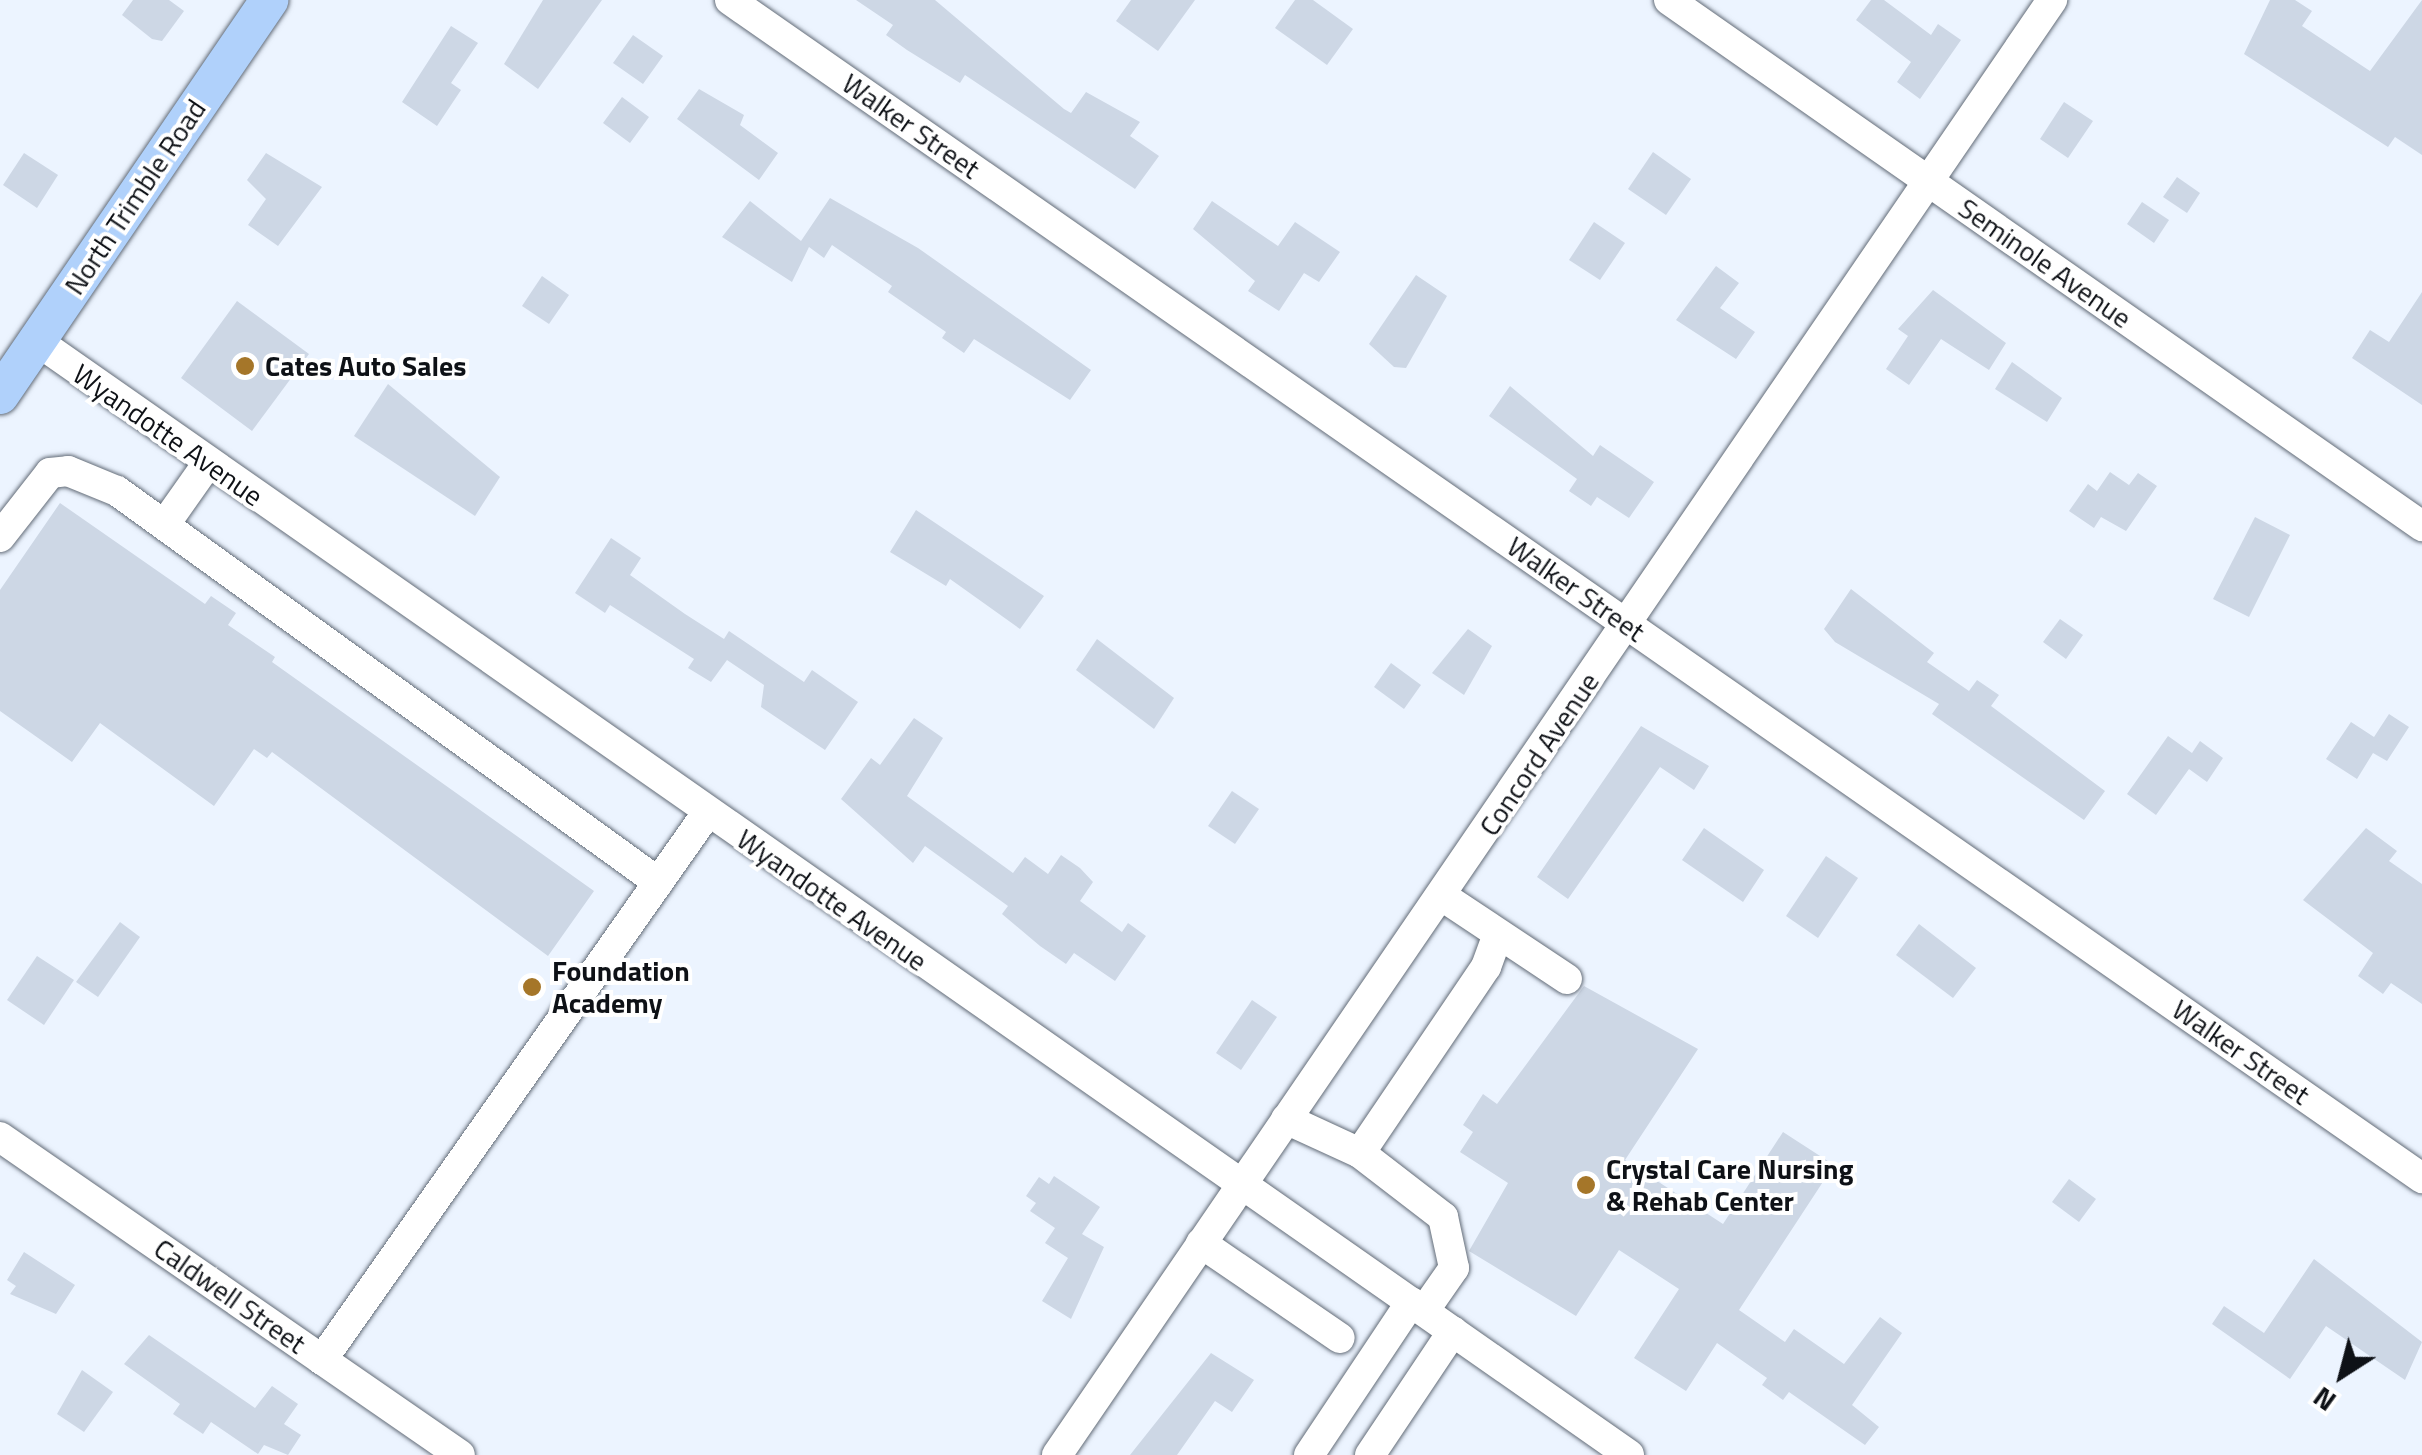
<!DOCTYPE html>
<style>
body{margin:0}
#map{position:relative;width:2422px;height:1455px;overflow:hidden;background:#ecf4ff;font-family:"Titillium Web",sans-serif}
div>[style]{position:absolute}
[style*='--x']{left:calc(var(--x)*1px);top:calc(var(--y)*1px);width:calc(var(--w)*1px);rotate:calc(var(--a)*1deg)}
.building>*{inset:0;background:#cdd7e5}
.roads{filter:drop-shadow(0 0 2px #636c78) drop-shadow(0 0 2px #636c78)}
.minor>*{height:30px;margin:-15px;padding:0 15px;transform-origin:15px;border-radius:15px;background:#fff}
.major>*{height:38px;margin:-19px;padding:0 19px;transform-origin:19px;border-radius:19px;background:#b0d1fb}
.dots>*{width:28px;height:28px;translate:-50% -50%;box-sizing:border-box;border:5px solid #fff;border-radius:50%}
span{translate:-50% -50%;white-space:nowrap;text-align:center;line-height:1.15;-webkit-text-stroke:8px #fff;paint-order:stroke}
.street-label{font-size:28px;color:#0e1116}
.poi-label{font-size:28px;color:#0e1116;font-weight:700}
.left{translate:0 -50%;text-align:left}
.north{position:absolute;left:2292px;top:1325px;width:100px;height:100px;-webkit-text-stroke:8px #fff;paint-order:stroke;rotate:216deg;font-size:28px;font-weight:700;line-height:40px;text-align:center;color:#0e1116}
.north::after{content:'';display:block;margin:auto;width:35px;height:45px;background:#0e1116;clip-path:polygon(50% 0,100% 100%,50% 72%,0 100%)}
</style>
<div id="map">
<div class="building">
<i style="clip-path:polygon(133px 0,169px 0,184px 11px,162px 41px,152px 39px,122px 15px)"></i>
<i style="clip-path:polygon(543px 0,602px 0,538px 89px,504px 64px)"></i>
<i style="clip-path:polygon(856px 0,935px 0,1064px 109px,1071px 113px,1086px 92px,1140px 122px,1130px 136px,1159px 156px,1135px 189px,965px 75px,960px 83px,907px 50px,886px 35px,893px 25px)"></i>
<i style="clip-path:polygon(1131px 0,1195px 0,1158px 51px,1116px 21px)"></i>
<i style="clip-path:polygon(1295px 0,1313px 0,1353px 29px,1327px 65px,1275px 28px)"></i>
<i style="clip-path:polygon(1871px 0,1884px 0,1931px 35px,1938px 24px,1961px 40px,1920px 99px,1897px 82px,1911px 62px,1856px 20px)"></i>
<i style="clip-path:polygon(2270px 0,2295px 0,2312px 11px,2302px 26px,2370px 71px,2422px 0,2422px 155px,2395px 137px,2388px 147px,2244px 54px)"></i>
<i style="clip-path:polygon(451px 26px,478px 43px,451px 83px,461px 90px,437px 126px,402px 102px)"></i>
<i style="clip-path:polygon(633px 35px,663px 56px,643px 84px,613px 63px)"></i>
<i style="clip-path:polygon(699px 89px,744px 115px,740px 125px,778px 153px,759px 180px,677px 119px)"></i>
<i style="clip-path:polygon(622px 97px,649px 117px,630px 143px,603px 123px)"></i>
<i style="clip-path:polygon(2064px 102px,2093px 121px,2068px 158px,2040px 139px)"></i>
<i style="clip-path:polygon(1653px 152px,1691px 179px,1666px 215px,1628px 189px)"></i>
<i style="clip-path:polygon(24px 153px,58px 175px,37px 208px,3px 185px)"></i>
<i style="clip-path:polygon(266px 153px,322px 187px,278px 246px,248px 225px,266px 199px,247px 180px)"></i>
<i style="clip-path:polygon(2177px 177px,2200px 193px,2187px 213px,2163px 197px)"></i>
<i style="clip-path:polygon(830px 198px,918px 248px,1091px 370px,1070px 400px,974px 339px,964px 353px,942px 338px,946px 332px,888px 292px,892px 286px,832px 245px,824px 258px,809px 247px,792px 282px,722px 237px,750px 201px,801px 241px)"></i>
<i style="clip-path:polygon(1212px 201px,1278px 246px,1295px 222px,1340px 252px,1319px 282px,1304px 273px,1279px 311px,1248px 291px,1255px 281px,1193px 229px)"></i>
<i style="clip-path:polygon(2142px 202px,2169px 220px,2154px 243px,2127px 224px)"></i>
<i style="clip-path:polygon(1594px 222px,1625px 243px,1600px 280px,1569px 260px)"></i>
<i style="clip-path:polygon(1716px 266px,1739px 283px,1720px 308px,1755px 332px,1736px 359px,1676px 320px)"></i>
<i style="clip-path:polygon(1416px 275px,1447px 296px,1406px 368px,1394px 367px,1369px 344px)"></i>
<i style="clip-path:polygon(542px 276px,569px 295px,549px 324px,522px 306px)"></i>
<i style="clip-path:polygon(1933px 290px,2006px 343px,1989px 370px,1941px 339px,1909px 385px,1886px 369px,1908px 336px,1898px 329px)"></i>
<i style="clip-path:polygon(2422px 292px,2422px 405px,2352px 358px,2370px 330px,2389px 342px)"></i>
<i style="clip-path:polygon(237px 301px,309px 354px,252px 431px,181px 378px)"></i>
<i style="clip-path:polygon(2012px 362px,2062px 398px,2047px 422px,1995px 389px)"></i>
<i style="clip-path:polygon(388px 384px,500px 477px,475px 516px,354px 436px)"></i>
<i style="clip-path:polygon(1510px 386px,1593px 456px,1600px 445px,1654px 482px,1629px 518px,1597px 497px,1591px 506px,1569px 491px,1577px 479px,1489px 416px)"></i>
<i style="clip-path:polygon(2110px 472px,2129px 485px,2138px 473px,2157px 486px,2126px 531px,2101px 517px,2094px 528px,2069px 511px,2088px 484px,2097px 491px)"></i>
<i style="clip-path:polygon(60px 503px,205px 604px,211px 596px,236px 613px,228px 625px,275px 657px,272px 662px,594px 891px,548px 956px,272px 752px,267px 758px,254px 749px,214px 806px,100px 723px,72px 762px,0 711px,0 590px)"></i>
<i style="clip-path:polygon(916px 510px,1044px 596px,1020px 629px,950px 579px,946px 586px,890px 552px)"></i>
<i style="clip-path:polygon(2255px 517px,2290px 535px,2249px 617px,2213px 599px)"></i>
<i style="clip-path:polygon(611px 538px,641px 558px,630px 575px,685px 614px,724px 639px,729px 631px,804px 682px,812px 670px,858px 702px,825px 750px,761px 707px,764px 685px,727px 660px,711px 682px,688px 668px,694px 659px,610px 605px,605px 613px,575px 593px)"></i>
<i style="clip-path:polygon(1851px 589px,1934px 653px,1927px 662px,1969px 691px,1977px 680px,1999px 695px,1991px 706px,2105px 791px,2084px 820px,1932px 714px,1939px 704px,1835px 642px,1824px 629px)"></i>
<i style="clip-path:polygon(2060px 619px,2083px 635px,2066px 659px,2043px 642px)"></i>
<i style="clip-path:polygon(1468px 629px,1492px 646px,1464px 695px,1432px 673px)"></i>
<i style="clip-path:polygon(1097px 639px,1174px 698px,1154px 729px,1076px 670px)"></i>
<i style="clip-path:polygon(1391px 663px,1421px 685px,1404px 709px,1374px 687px)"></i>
<i style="clip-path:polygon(2389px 714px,2409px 727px,2387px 761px,2373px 753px,2357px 779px,2326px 759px,2351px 722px,2374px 737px)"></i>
<i style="clip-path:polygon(914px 718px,943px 738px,907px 796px,1013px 873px,1025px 857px,1048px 874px,1061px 855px,1080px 868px,1093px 882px,1080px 901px,1122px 932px,1128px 923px,1146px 936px,1115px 981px,1074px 953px,1066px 964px,1040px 946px,1002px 914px,1008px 906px,925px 846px,913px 863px,841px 799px,871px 758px,880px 765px)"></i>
<i style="clip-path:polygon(1641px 726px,1709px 766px,1694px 790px,1660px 767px,1568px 899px,1537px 877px)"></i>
<i style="clip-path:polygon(2168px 736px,2192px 753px,2200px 741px,2223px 758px,2207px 782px,2189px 769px,2156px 815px,2127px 794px)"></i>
<i style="clip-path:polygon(1232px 791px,1259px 809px,1235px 844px,1208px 826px)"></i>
<i style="clip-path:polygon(1704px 828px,1764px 870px,1743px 902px,1682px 860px)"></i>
<i style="clip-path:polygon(2366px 828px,2397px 851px,2389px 861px,2422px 884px,2422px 1004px,2391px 983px,2383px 994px,2358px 976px,2373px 953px,2303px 900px)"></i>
<i style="clip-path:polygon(1826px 856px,1858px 878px,1818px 938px,1786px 916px)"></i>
<i style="clip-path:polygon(120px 922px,140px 937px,98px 997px,76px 982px)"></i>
<i style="clip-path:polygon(1919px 924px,1976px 968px,1953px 998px,1896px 955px)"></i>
<i style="clip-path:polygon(37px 956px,74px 980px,44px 1025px,7px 1000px)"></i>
<i style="clip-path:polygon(1584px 986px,1698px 1049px,1625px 1160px,1723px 1224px,1783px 1132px,1834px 1165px,1739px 1310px,1785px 1342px,1794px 1329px,1844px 1364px,1880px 1317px,1902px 1333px,1852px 1405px,1879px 1427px,1865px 1445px,1789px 1392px,1783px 1400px,1762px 1385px,1767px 1378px,1717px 1343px,1686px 1391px,1634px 1358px,1679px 1289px,1619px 1250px,1576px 1316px,1469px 1251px,1508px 1183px,1460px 1152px,1473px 1132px,1463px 1125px,1483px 1094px,1497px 1104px)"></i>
<i style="clip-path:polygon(1252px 1000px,1277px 1017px,1241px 1070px,1216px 1053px)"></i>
<i style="clip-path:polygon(1054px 1176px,1100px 1207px,1082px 1234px,1104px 1247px,1071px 1319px,1042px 1301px,1068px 1258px,1045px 1243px,1055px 1228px,1030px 1211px,1036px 1203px,1026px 1196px,1039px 1177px,1049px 1184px)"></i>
<i style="clip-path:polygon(2069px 1179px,2096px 1199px,2079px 1222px,2052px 1202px)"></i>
<i style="clip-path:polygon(24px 1252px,75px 1285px,56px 1314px,10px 1294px,16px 1286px,7px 1280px)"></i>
<i style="clip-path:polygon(2314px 1259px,2422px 1342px,2405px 1380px,2326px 1326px,2290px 1379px,2212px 1324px,2224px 1306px,2264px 1333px)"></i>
<i style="clip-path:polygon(149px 1335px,255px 1408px,272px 1386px,298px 1404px,284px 1424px,301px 1435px,288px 1455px,264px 1445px,258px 1454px,211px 1422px,203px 1434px,173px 1414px,180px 1404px,124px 1364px)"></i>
<i style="clip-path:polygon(1211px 1353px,1254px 1380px,1232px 1412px,1215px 1401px,1177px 1455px,1130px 1455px)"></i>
<i style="clip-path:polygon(82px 1370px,113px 1392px,84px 1432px,57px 1414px)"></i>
</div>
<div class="roads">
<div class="minor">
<i style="--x:730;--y:0;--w:2062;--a:34.85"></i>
<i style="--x:1669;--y:0;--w:919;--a:34.94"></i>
<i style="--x:37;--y:341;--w:1943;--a:34.98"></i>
<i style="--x:165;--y:524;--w:75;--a:-54.8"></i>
<i style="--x:0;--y:537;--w:81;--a:-52"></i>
<i style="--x:50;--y:473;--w:18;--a:-6"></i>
<i style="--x:68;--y:471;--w:53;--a:22.2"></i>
<i style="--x:117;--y:491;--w:668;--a:35.86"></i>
<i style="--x:1442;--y:896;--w:150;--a:33.6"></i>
<i style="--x:1286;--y:1119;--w:81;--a:24.7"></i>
<i style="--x:1360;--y:1153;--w:105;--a:37.6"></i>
<i style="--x:1443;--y:1217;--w:52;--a:77.8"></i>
<i style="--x:1454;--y:1268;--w:52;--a:124.9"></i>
<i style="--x:0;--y:1137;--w:559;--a:34.66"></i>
<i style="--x:1360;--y:1153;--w:225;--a:-55.9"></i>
<i style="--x:1486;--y:967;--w:35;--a:-70"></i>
<i style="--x:1201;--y:1243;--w:168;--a:34.4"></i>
<i style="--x:322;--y:1360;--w:669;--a:-54.86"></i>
<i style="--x:1057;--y:1455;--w:1763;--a:-55.63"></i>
<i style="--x:1309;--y:1455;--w:184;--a:-56.3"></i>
<i style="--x:1370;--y:1455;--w:149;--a:-56.2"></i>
</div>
<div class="major">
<i style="--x:0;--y:395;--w:478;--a:-55.7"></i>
</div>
</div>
<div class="dots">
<i style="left:245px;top:366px;background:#a57629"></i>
<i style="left:532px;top:987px;background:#a57629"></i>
<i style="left:1586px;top:1185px;background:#a57629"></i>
</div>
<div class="street-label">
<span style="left:911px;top:126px;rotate:35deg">Walker Street</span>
<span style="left:135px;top:197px;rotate:-56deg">North Trimble Road</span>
<span style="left:2045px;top:263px;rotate:35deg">Seminole Avenue</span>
<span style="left:168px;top:435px;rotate:35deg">Wyandotte Avenue</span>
<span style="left:1576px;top:589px;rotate:35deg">Walker Street</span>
<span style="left:1539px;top:754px;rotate:-56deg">Concord Avenue</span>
<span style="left:832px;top:900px;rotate:35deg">Wyandotte Avenue</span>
<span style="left:2241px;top:1052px;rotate:35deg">Walker Street</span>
<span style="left:230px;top:1296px;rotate:35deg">Caldwell Street</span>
</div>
<div class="poi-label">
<span class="left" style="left:265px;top:366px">Cates Auto Sales</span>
<span class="left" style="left:552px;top:987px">Foundation<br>Academy</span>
<span class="left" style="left:1606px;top:1185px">Crystal Care Nursing<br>&amp; Rehab Center</span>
</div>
<div class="north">N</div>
</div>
